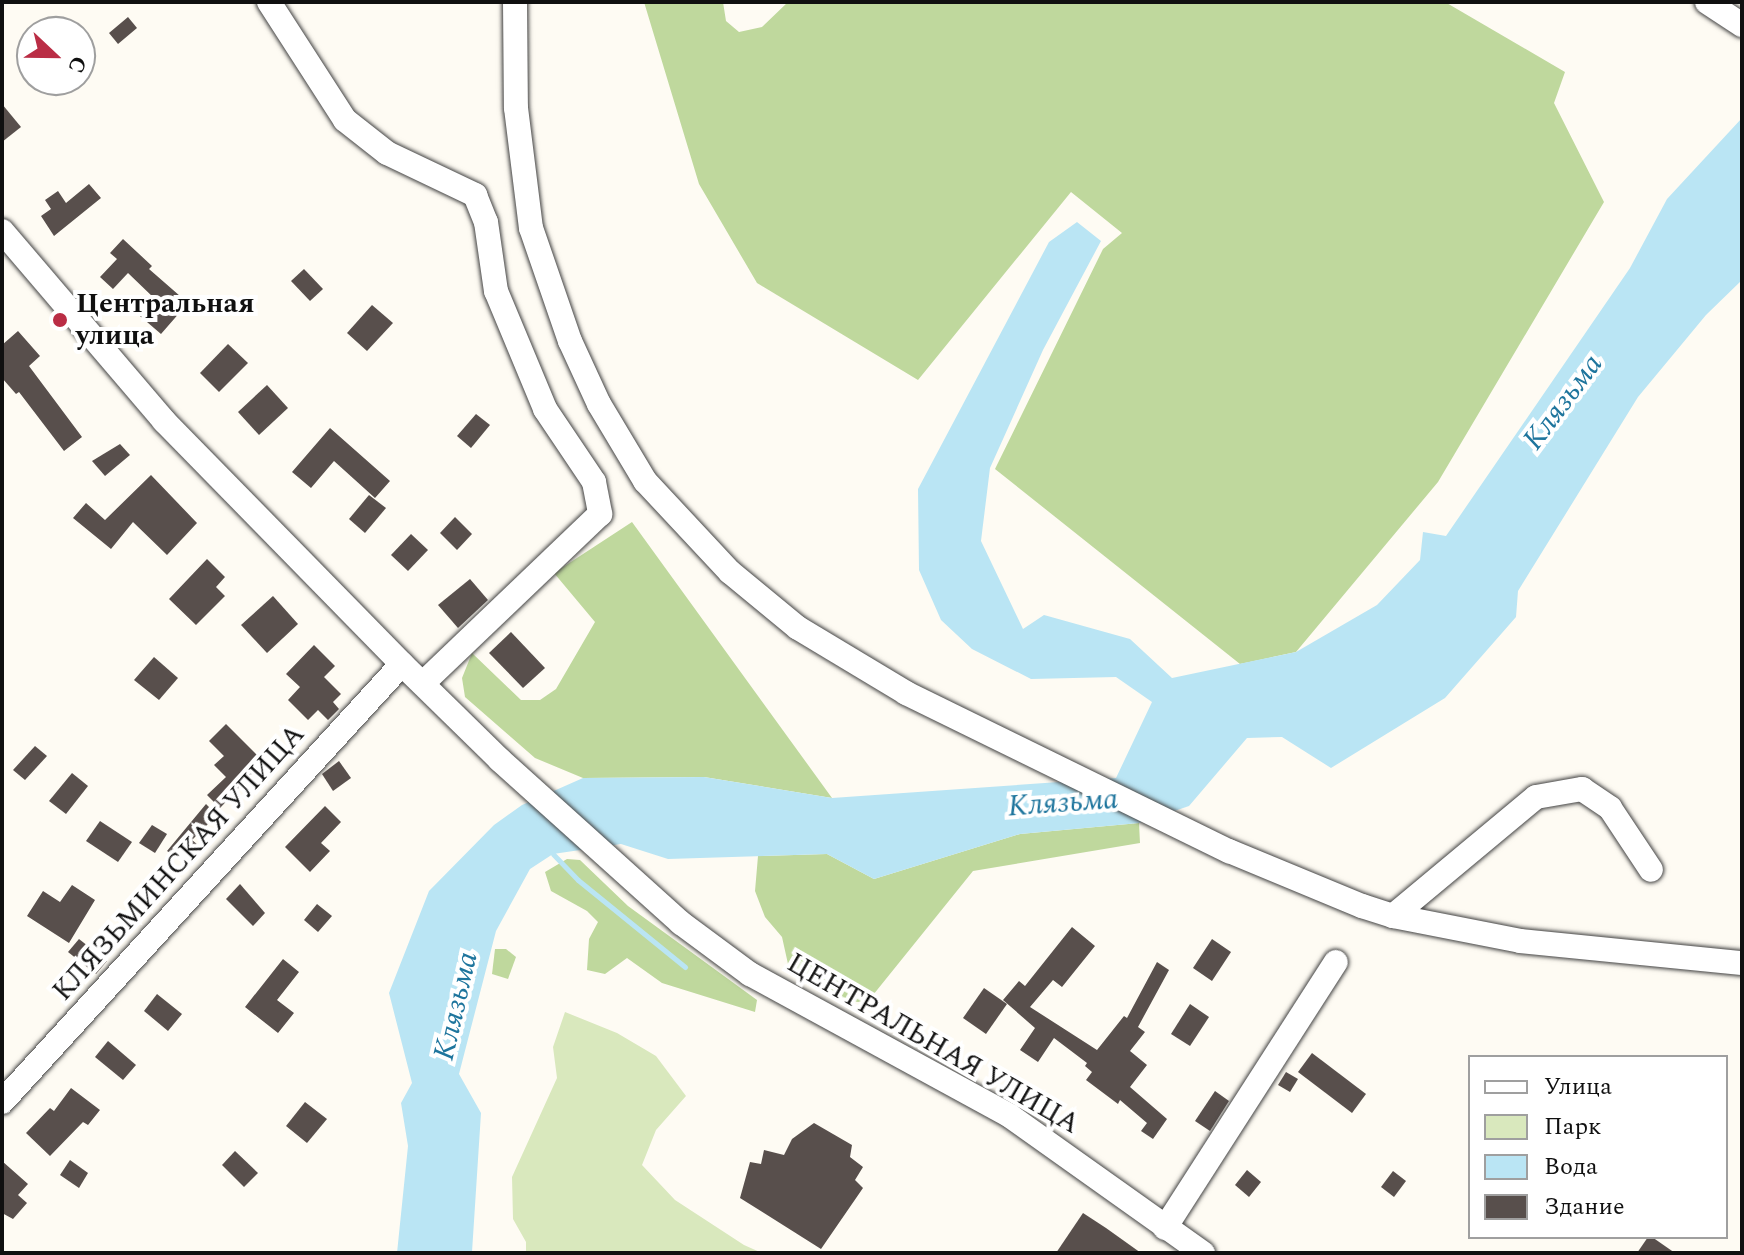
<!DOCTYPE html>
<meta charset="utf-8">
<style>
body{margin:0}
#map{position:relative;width:1744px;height:1255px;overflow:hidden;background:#fefbf3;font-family:Spectral,serif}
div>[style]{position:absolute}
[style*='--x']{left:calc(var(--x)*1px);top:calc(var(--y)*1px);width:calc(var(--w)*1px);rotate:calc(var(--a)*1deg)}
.green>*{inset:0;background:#d9e8bd}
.forest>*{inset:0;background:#bfd89d}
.water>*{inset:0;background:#bae5f4}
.stream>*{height:5px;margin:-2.5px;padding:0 2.5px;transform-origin:2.5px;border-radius:2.5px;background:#bae5f4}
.building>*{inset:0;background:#584f4c}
.roads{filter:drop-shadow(0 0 2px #434343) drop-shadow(0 0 2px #434343)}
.minor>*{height:24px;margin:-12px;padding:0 12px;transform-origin:12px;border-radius:12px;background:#fff}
.dots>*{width:22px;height:22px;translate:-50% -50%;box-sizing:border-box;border:4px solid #fff;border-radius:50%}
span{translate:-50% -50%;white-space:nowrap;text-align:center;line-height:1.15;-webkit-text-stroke:8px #fff;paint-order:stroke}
.poi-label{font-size:28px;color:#101010;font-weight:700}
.left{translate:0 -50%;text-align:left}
.street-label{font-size:28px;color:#101010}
.water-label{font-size:30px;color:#1e759d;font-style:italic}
.frame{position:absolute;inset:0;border:4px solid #101010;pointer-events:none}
.legend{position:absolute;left:1468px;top:1055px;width:260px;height:184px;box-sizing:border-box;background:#fff;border:2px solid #9f9f9f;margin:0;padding:10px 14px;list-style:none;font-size:24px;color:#101010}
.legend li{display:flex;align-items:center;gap:16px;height:40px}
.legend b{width:40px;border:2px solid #9f9f9f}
.north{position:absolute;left:16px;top:16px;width:80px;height:80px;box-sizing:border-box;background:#fff;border:2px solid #9f9f9f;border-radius:50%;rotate:112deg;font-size:22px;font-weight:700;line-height:32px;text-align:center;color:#101010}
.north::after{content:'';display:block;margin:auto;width:28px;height:36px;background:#ba2d45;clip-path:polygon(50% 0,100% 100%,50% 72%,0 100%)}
</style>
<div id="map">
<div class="green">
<i style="clip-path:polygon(565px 1012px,617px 1033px,656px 1056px,686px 1096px,656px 1130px,642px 1165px,675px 1200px,744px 1245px,762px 1253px,526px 1253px,526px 1242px,513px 1219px,512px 1177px,557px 1078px,553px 1047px)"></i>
</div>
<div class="forest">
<i style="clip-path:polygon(644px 2px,723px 2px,726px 21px,739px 32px,762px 27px,788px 2px,1445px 2px,1565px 72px,1554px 103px,1604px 202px,1438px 482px,1296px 652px,1240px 664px,995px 469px,1103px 249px,1122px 233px,1071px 192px,918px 380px,757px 283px,699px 184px)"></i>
<i style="clip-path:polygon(632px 522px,832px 798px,704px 777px,583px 778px,535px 758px,465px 697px,462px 678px,472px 653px,521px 700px,540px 700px,556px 689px,595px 622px,554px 573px)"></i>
<i style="clip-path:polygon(1139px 823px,1140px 843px,973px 871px,869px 1000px,858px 1002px,830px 997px,806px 984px,788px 964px,782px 937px,765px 917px,755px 891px,758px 856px,827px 854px,874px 879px,1020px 834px)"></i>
<i style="clip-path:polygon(567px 859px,580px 860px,628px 906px,757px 1000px,755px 1012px,662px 983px,627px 958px,605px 974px,587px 970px,589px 939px,598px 922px,587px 911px,551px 891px,545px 872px)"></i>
<i style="clip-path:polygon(495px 949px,506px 949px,516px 957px,508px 979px,492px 974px)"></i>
</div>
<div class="water">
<i style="clip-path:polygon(1742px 118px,1742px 280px,1706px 315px,1638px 397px,1518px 591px,1516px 617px,1445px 698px,1331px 768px,1282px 737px,1247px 738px,1189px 806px,1139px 823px,1020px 834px,874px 879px,827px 854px,668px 859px,621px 844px,553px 854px,530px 869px,496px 931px,459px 1074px,481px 1113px,472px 1252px,397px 1253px,408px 1146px,401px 1103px,412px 1083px,389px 993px,429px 891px,494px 825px,522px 805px,583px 778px,704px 777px,832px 798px,1116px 778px,1152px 702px,1116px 677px,1031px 679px,972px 649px,941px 620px,919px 570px,918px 489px,1049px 242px,1077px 222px,1101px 241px,1043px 350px,990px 468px,981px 541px,1023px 629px,1044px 615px,1130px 639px,1172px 678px,1296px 652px,1377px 605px,1420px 560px,1423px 532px,1446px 536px,1630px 268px,1667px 199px)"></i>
</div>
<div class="stream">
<i style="--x:553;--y:854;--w:36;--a:46"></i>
<i style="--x:578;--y:880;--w:138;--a:39.1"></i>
</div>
<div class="building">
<i style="clip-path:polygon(128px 17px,137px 28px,118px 44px,109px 33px)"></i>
<i style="clip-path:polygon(2px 104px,21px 127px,2px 142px)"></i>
<i style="clip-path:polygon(89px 184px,101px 198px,54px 236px,41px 216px,51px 209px,45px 200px,58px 191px,66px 203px)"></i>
<i style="clip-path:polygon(123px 239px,152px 266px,149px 269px,188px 303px,161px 334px,140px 316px,155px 299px,128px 273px,113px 289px,100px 277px,117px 259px,110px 253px)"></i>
<i style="clip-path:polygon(304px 269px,323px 289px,310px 301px,291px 281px)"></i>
<i style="clip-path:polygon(372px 305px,393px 323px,367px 351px,347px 333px)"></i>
<i style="clip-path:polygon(18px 331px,40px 356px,29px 366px,82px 437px,64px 451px,19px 392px,16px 394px,2px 378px,2px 345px)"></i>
<i style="clip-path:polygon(228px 344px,248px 363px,219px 392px,200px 373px)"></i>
<i style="clip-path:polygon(267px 385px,288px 408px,259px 435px,238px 412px)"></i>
<i style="clip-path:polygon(476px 414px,490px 425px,471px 448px,457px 436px)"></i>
<i style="clip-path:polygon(330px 428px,390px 481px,375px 498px,334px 461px,311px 488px,292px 472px)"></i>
<i style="clip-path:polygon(120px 444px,130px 455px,105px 476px,92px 461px)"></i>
<i style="clip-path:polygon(151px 475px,197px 523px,167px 555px,133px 522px,111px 549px,73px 518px,86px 503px,105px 520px)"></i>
<i style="clip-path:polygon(369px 495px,386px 508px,365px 533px,349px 519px)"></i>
<i style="clip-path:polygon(455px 517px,472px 534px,457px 550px,440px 533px)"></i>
<i style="clip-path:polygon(411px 534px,428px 550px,408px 571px,391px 555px)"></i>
<i style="clip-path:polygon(207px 559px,225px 577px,216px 587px,225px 596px,196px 625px,169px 599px)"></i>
<i style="clip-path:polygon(470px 579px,488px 600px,458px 628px,438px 605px)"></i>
<i style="clip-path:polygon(273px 596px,298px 624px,267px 653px,241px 625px)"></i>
<i style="clip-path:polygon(511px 632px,545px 668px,523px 688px,489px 653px)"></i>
<i style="clip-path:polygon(314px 645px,335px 666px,324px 677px,341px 694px,333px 702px,339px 709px,328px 720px,318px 710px,308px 720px,288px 700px,300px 687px,286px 674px)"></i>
<i style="clip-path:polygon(154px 657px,178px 678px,159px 700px,134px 680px)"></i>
<i style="clip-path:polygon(226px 724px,264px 762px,220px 808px,207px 795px,226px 777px,214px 765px,224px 756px,209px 741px)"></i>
<i style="clip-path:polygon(35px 746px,47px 756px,25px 780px,13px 770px)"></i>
<i style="clip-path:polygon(339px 761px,351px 778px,333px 791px,322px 774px)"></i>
<i style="clip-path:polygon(72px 773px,88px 786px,66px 814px,49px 801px)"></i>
<i style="clip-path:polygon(206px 804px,217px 815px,192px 840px,198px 845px,184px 862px,167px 851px)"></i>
<i style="clip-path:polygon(325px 806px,341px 822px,321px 843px,330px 851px,310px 872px,285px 847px)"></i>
<i style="clip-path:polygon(100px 821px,132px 842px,118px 862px,86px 841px)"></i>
<i style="clip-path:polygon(152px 825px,167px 834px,155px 853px,139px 843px)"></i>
<i style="clip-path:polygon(240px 884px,265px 913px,253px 926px,226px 899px)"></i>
<i style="clip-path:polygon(72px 885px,95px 900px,69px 943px,27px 916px,43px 891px,60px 902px)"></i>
<i style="clip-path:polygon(317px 904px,332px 916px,318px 932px,304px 920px)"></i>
<i style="clip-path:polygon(1072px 927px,1095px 946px,1062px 987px,1053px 980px,1030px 1007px,1097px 1050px,1124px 1016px,1127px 1018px,1157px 962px,1169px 970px,1138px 1027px,1145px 1032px,1130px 1051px,1147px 1065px,1130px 1087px,1167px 1119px,1153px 1139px,1141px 1131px,1147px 1123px,1120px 1100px,1118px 1104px,1086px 1080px,1092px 1072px,1085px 1066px,1087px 1063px,1054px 1038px,1038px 1062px,1020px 1050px,1035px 1028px,1003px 1000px,1019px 981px,1025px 986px)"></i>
<i style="clip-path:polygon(79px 939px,107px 961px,96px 974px,68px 952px)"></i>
<i style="clip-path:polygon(1212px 939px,1231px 952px,1212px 981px,1193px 968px)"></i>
<i style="clip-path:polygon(283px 959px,299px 972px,277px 1000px,294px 1013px,278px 1033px,245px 1007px)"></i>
<i style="clip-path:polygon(984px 988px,1007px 1004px,986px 1034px,963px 1018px)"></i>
<i style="clip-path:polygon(157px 994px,182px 1014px,168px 1031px,144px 1011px)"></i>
<i style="clip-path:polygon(1190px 1004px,1209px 1017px,1190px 1046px,1171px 1034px)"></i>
<i style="clip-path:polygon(108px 1041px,136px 1065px,123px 1080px,95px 1057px)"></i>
<i style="clip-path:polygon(1312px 1053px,1366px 1094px,1352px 1113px,1298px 1072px)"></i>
<i style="clip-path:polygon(1286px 1072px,1298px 1079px,1290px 1092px,1278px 1085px)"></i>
<i style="clip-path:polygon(71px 1088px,100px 1110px,88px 1125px,83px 1122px,50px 1156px,26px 1133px,50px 1108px,54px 1111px)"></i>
<i style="clip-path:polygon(1215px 1091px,1229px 1101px,1210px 1131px,1195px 1121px)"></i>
<i style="clip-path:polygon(305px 1102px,327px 1119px,307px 1143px,286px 1126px)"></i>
<i style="clip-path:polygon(814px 1123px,852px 1145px,850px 1157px,863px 1167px,855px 1180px,863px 1188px,821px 1249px,740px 1198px,750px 1162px,761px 1164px,764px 1150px,784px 1155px,792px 1139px)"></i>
<i style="clip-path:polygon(235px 1151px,258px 1173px,244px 1187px,222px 1165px)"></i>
<i style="clip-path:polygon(70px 1160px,88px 1173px,79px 1188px,60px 1175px)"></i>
<i style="clip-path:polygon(2px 1161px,28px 1184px,18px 1195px,27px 1203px,13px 1219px,2px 1213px)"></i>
<i style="clip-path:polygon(1247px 1170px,1261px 1182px,1249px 1197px,1235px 1185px)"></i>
<i style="clip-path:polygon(1393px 1171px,1406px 1181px,1394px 1197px,1381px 1187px)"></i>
<i style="clip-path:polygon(1083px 1213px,1106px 1228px,1141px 1253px,1056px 1253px)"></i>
<i style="clip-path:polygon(1648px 1237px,1652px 1237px,1675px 1253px,1637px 1253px)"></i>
</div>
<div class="roads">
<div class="minor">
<i style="--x:269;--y:2;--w:140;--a:57.2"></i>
<i style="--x:345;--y:120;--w:53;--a:38.2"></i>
<i style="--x:387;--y:153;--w:98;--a:25.5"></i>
<i style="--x:475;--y:195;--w:29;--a:68"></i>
<i style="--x:486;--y:222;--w:70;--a:81.8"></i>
<i style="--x:496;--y:291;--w:128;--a:67.4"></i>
<i style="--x:545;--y:409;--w:88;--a:56.1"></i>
<i style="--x:594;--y:482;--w:33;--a:79"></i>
<i style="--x:600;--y:514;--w:245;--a:136.3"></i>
<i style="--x:515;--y:2;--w:106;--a:89.5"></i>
<i style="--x:516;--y:108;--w:121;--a:82.9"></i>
<i style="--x:531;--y:228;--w:120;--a:71"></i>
<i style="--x:570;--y:341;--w:69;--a:65.3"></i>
<i style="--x:599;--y:404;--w:90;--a:59.1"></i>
<i style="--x:645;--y:481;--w:125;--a:47"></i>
<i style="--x:730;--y:572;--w:88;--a:39.5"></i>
<i style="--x:798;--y:628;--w:126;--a:31"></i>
<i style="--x:906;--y:693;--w:360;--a:26.1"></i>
<i style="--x:1229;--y:851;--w:144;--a:22.5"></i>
<i style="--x:1362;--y:906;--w:33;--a:18"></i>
<i style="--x:1393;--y:916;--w:129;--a:11.1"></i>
<i style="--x:1520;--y:941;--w:223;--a:5.7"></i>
<i style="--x:1707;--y:2;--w:42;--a:33.3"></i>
<i style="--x:2;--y:231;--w:250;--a:49.5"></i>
<i style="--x:164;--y:421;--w:340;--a:45.6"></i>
<i style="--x:402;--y:664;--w:137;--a:44.4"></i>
<i style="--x:500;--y:760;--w:244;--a:42"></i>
<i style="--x:681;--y:923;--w:86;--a:36.5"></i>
<i style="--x:750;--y:974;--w:296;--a:28.6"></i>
<i style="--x:1010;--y:1116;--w:237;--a:35.4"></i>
<i style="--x:1393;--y:916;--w:186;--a:-39.8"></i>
<i style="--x:1536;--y:797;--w:47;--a:-9.9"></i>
<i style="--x:1582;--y:789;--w:34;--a:34"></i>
<i style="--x:1610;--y:808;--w:74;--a:56.5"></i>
<i style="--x:2;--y:1102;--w:593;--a:-47.6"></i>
<i style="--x:1165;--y:1228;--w:316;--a:-57.3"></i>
</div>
</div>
<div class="dots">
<i style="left:60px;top:320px;background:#ba2d45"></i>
</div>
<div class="poi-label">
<span class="left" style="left:76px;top:320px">Центральная<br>улица</span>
</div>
<div class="street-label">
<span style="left:179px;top:863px;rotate:-48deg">КЛЯЗЬМИНСКАЯ УЛИЦА</span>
<span style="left:933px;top:1044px;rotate:30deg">ЦЕНТРАЛЬНАЯ УЛИЦА</span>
</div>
<div class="water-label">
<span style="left:1563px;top:402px;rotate:-53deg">Клязьма</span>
<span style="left:1063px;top:803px;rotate:-4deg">Клязьма</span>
<span style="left:456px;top:1006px;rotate:-77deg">Клязьма</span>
</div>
<div class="frame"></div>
<ul class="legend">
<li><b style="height:10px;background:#fff"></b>Улица</li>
<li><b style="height:22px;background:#d9e8bd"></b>Парк</li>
<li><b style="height:22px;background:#bae5f4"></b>Вода</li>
<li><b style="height:22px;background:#584f4c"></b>Здание</li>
</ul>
<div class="north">С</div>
</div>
